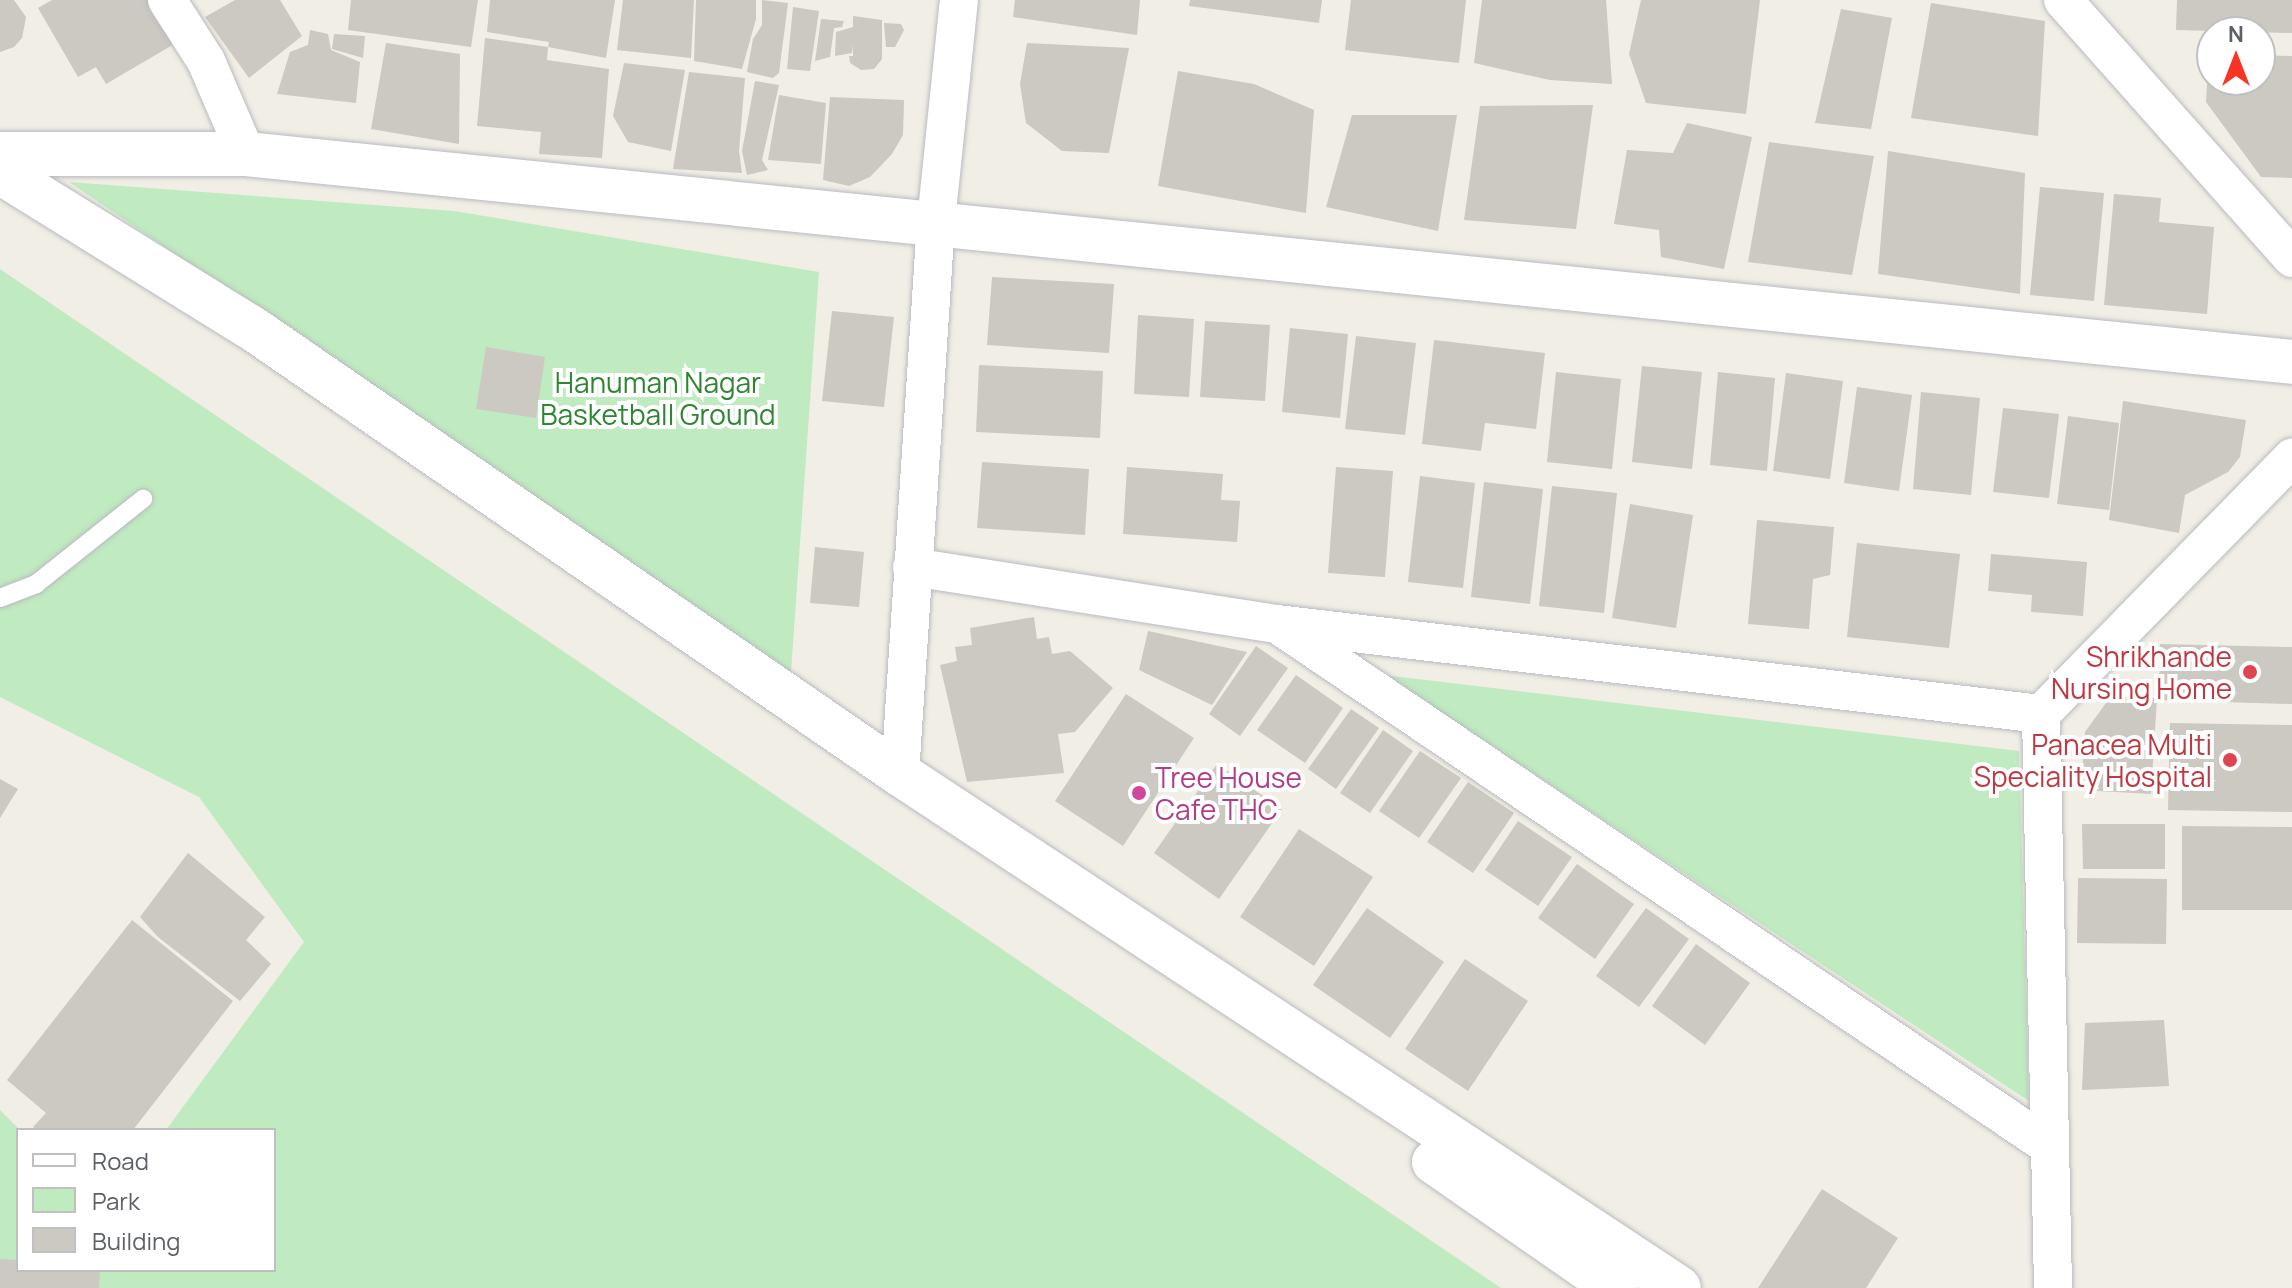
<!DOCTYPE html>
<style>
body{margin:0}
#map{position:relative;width:2292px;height:1288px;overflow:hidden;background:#f1eee5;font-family:Manrope,sans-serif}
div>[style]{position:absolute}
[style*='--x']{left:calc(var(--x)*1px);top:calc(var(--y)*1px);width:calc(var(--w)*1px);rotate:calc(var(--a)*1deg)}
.green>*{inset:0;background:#c0eac0}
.building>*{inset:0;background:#ccc8c2}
.roads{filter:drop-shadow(0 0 2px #b8bbc0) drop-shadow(0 0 2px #b8bbc0)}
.lane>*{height:18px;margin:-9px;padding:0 9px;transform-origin:9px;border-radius:9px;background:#fff}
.street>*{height:38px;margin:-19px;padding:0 19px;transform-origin:19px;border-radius:19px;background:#fff}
.secondary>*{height:44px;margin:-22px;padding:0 22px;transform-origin:22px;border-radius:22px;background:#fff}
.dots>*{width:22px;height:22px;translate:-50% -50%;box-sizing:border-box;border:4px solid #fff;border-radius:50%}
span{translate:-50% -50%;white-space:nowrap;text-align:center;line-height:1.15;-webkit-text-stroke:8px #fff;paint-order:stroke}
.park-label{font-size:28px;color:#2d8631}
.health-label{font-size:28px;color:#be3a42}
.right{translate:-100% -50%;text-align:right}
.hotel-label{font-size:28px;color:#b23c85}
.left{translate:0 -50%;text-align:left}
.legend{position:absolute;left:16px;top:1128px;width:260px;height:144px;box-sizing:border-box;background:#fff;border:2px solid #bec0c2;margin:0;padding:10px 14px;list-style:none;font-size:24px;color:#5d6167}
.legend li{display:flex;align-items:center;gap:16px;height:40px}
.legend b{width:40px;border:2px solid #bec0c2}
.north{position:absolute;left:2196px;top:16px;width:80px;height:80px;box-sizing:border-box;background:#fff;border:2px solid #bec0c2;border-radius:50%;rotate:0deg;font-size:22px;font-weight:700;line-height:32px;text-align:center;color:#5d6167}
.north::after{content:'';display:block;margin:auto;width:28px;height:36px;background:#fa3422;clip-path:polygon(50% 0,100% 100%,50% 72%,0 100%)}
</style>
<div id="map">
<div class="green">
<i style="clip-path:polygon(69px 182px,454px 211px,819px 272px,791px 672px)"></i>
<i style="clip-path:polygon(0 269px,1501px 1288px,0 1288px,0 1110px,20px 1130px,18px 1270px,274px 1270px,274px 1130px,166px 1130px,304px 942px,199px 797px,0 697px)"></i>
<i style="clip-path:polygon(1384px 675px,2019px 751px,2029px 1101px)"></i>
</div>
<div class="building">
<i style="clip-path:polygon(0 0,14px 0,26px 17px,22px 38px,14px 47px,0 52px)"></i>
<i style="clip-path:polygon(52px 0,151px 0,176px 43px,106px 84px,96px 67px,78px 77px,38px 8px)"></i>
<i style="clip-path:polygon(235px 0,280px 0,302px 36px,249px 78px,205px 17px)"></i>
<i style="clip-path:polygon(351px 0,478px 0,471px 47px,348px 30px)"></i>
<i style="clip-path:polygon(490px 0,615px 0,606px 58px,548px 47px,549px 42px,487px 32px)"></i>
<i style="clip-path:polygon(623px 0,694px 0,691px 58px,617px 50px)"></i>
<i style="clip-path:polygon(696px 0,756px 0,756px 19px,742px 69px,694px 61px)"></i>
<i style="clip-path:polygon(762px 0,788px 3px,779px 73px,773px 78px,747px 72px,753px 39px,762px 25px)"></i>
<i style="clip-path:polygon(1015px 0,1140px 0,1137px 35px,1013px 17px)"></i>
<i style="clip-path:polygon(1190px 0,1322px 0,1319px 23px,1189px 6px)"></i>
<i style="clip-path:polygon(1351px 0,1466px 0,1459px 63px,1345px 50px)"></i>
<i style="clip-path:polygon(1482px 0,1606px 0,1612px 84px,1550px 80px,1474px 63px)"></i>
<i style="clip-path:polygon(1641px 0,1760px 0,1746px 114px,1646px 103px,1629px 54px)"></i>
<i style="clip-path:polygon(2177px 0,2292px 0,2292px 33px,2176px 30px)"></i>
<i style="clip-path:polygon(1931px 3px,2045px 21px,2038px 136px,1911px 118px)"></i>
<i style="clip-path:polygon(793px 7px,819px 11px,810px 71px,787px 69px)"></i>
<i style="clip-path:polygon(1841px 9px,1892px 18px,1871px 129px,1815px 123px)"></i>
<i style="clip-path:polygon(853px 16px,882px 20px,882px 59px,874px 69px,861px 70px,850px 63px,849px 56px,853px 56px,853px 44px,852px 53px,835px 56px,836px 32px,853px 27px)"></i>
<i style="clip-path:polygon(821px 19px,844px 21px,842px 27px,834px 28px,830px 57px,815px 61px)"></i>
<i style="clip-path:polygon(884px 23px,901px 24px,904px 30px,895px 47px,886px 47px)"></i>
<i style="clip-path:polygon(310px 30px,328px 34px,331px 50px,360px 62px,356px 103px,277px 94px,290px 52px,308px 45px)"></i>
<i style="clip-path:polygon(334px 34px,365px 36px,363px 58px,332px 49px)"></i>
<i style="clip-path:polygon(485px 38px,548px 47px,547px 60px,609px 69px,602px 158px,539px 154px,541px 132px,477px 126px)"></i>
<i style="clip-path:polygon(386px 43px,460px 54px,459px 144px,371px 129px)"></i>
<i style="clip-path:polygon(1027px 43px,1129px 48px,1109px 153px,1062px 151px,1026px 123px,1020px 84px)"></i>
<i style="clip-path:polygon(2209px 52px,2212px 52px,2212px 80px,2260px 80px,2260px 55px,2292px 56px,2292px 178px,2261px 177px,2206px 102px)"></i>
<i style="clip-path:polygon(624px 63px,685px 70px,671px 151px,628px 142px,613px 116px)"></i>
<i style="clip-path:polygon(1178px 71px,1254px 84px,1314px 110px,1306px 213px,1158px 186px)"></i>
<i style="clip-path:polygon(689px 72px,745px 78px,739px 151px,742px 173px,673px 169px)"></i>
<i style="clip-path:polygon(755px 81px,779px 85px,762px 160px,768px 170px,747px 175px,742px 151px)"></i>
<i style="clip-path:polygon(779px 95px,826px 103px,821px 164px,768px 160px)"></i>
<i style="clip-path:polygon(830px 97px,904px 100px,903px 135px,892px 154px,870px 177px,849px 186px,823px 180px)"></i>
<i style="clip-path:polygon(1593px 105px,1576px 229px,1464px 220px,1480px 106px)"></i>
<i style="clip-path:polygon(1352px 115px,1457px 115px,1438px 231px,1326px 207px)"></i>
<i style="clip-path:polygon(1687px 123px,1752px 137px,1724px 269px,1661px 257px,1659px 230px,1614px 224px,1627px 150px,1673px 153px)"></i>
<i style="clip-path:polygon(1769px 142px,1874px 156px,1852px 275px,1748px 262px)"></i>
<i style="clip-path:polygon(1888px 151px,2025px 173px,2020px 294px,1878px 274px)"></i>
<i style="clip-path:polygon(2040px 187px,2104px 193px,2094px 301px,2030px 295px)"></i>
<i style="clip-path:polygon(2114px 194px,2161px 198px,2159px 222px,2214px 227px,2207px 314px,2104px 305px)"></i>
<i style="clip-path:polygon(992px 277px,1114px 284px,1109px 353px,987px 345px)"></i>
<i style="clip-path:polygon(832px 311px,894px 317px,884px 407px,822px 401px)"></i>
<i style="clip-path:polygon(1138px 315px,1194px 319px,1189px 397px,1134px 394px)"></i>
<i style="clip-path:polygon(1205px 321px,1270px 325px,1265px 401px,1200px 397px)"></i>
<i style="clip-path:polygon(1290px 328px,1348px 334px,1340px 418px,1282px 412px)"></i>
<i style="clip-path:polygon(1356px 336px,1416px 343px,1405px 435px,1345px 429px)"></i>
<i style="clip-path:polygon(1434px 340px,1545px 353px,1536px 429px,1485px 423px,1481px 451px,1422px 444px)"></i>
<i style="clip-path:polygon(486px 347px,545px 357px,536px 418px,476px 409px)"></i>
<i style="clip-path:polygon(979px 365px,1103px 371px,1100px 438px,976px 432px)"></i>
<i style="clip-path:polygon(1642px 366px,1702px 372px,1692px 469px,1632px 462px)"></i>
<i style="clip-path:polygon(1556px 372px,1621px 379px,1612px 469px,1547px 462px)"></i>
<i style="clip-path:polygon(1718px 372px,1775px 378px,1767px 471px,1710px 465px)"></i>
<i style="clip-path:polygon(1786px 373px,1843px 381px,1830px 479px,1773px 471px)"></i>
<i style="clip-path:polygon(1857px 387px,1912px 395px,1899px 491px,1844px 483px)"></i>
<i style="clip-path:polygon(1921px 392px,1980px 398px,1971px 495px,1913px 489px)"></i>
<i style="clip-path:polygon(2123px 401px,2246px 420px,2240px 457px,2228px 472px,2185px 495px,2179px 533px,2109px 520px)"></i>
<i style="clip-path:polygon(2003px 408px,2059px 414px,2049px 498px,1993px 492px)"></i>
<i style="clip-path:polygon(2068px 416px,2119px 423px,2109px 510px,2057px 504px)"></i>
<i style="clip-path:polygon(982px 462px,1089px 469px,1085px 535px,977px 528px)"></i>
<i style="clip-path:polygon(1127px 467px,1223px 474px,1221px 500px,1240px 501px,1237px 542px,1123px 534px)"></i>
<i style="clip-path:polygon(1336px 467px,1393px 471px,1385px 577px,1328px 573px)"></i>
<i style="clip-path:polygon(1420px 476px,1475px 483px,1463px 588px,1408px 582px)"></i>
<i style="clip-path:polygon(1484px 482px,1543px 489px,1530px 604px,1471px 597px)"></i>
<i style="clip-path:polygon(1552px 486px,1617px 493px,1604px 613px,1539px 606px)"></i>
<i style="clip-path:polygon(1630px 504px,1693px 515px,1676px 628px,1612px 618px)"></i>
<i style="clip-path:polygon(1757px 520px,1834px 527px,1830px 575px,1813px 579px,1809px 629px,1748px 624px)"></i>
<i style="clip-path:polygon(1857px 543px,1960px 554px,1949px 648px,1847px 637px)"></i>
<i style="clip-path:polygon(815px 547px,864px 552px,859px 607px,810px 603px)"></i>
<i style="clip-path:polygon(1991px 554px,2087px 562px,2083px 616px,2031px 612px,2032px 595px,1988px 591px)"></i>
<i style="clip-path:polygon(1034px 617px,1037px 639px,1049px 637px,1052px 654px,1070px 651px,1113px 688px,1075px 732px,1058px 734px,1064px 773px,967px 782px,940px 665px,957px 661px,955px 647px,972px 645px,970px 628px)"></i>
<i style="clip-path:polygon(1148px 631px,1247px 652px,1212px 705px,1139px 670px)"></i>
<i style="clip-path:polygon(2160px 644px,2292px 647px,2292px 704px,2159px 700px)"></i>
<i style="clip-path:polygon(1256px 646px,1288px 668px,1240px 736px,1209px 714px)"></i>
<i style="clip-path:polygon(1296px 675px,1343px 708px,1305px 763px,1257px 730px)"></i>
<i style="clip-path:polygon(1126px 694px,1194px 738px,1123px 846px,1055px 801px)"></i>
<i style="clip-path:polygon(2111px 696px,2157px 698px,2151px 794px,2081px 790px,2085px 732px)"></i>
<i style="clip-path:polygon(1351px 709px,1379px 728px,1336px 789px,1308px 769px)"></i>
<i style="clip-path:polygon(2170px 723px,2292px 725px,2292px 812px,2168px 810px)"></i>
<i style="clip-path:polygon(1383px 730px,1413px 751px,1370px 813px,1340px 793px)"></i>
<i style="clip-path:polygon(1420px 751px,1461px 778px,1419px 838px,1379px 811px)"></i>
<i style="clip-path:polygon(1217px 764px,1282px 809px,1219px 899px,1154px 853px)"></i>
<i style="clip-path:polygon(0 779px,18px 789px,0 818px)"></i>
<i style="clip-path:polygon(1468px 782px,1514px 813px,1473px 873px,1427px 842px)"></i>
<i style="clip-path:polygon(1518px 821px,1572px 857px,1538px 906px,1485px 870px)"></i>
<i style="clip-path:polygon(2082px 824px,2165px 824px,2165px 869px,2083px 869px)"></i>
<i style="clip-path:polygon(2182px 826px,2292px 827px,2292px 910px,2182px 910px)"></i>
<i style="clip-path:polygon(1299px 829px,1373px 877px,1314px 966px,1240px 917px)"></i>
<i style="clip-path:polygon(188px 853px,265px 917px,246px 940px,271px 964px,240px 1001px,158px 937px,140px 917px)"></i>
<i style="clip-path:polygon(1577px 864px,1634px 904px,1595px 959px,1538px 918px)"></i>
<i style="clip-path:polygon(2078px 878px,2167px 879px,2166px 944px,2077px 943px)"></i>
<i style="clip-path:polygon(1367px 908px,1444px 962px,1390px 1038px,1313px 985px)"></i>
<i style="clip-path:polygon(1646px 908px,1689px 939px,1639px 1007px,1596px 976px)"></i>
<i style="clip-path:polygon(132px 920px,233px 1001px,133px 1130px,36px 1130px,33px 1127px,46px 1113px,7px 1080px)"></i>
<i style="clip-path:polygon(1696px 944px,1750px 983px,1705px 1045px,1652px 1006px)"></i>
<i style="clip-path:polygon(1465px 959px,1528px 1001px,1468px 1091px,1405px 1049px)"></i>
<i style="clip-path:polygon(2164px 1020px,2169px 1086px,2082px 1090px,2085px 1023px)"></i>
<i style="clip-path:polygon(1822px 1189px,1898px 1238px,1866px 1288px,1758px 1288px)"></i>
<i style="clip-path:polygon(0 1259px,18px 1260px,18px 1270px,100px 1270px,99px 1288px,0 1288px)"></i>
</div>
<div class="roads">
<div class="lane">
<i style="--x:0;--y:598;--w:39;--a:-21"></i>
<i style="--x:36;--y:584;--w:137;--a:-38.5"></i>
</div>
<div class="street">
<i style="--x:167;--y:0;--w:72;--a:57.4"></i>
<i style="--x:206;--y:61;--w:101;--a:66.7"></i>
<i style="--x:2063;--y:0;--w:345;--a:48.4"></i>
<i style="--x:912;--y:567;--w:369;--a:8.9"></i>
<i style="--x:1277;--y:624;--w:769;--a:6.72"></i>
<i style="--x:2041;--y:714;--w:359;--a:-45.6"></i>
<i style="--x:1283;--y:628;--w:925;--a:34.07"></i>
<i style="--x:2041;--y:714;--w:574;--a:88.8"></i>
<i style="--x:900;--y:774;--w:553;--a:-86.27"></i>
<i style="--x:936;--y:222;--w:223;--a:-84.1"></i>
</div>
<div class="secondary">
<i style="--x:0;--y:154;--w:246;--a:0"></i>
<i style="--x:246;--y:154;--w:2057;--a:5.8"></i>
<i style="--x:0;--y:172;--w:296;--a:31.8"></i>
<i style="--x:252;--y:328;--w:787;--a:34.54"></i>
<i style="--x:900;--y:774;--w:933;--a:33.42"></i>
<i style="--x:1434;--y:1162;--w:221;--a:34.7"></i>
</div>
</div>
<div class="dots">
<i style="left:2250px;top:672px;background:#e0444e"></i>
<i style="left:2230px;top:760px;background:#e0444e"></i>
<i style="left:1139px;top:793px;background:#d1479c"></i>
</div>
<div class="park-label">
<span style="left:658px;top:398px">Hanuman Nagar<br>Basketball Ground</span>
</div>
<div class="health-label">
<span class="right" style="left:2232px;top:672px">Shrikhande<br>Nursing Home</span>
<span class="right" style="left:2212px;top:760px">Panacea Multi<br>Speciality Hospital</span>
</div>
<div class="hotel-label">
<span class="left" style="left:1155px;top:793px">Tree House<br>Cafe THC</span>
</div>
<ul class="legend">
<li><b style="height:10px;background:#fff"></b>Road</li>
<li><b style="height:22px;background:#c0eac0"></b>Park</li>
<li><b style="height:22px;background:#ccc8c2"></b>Building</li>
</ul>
<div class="north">N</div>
</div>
